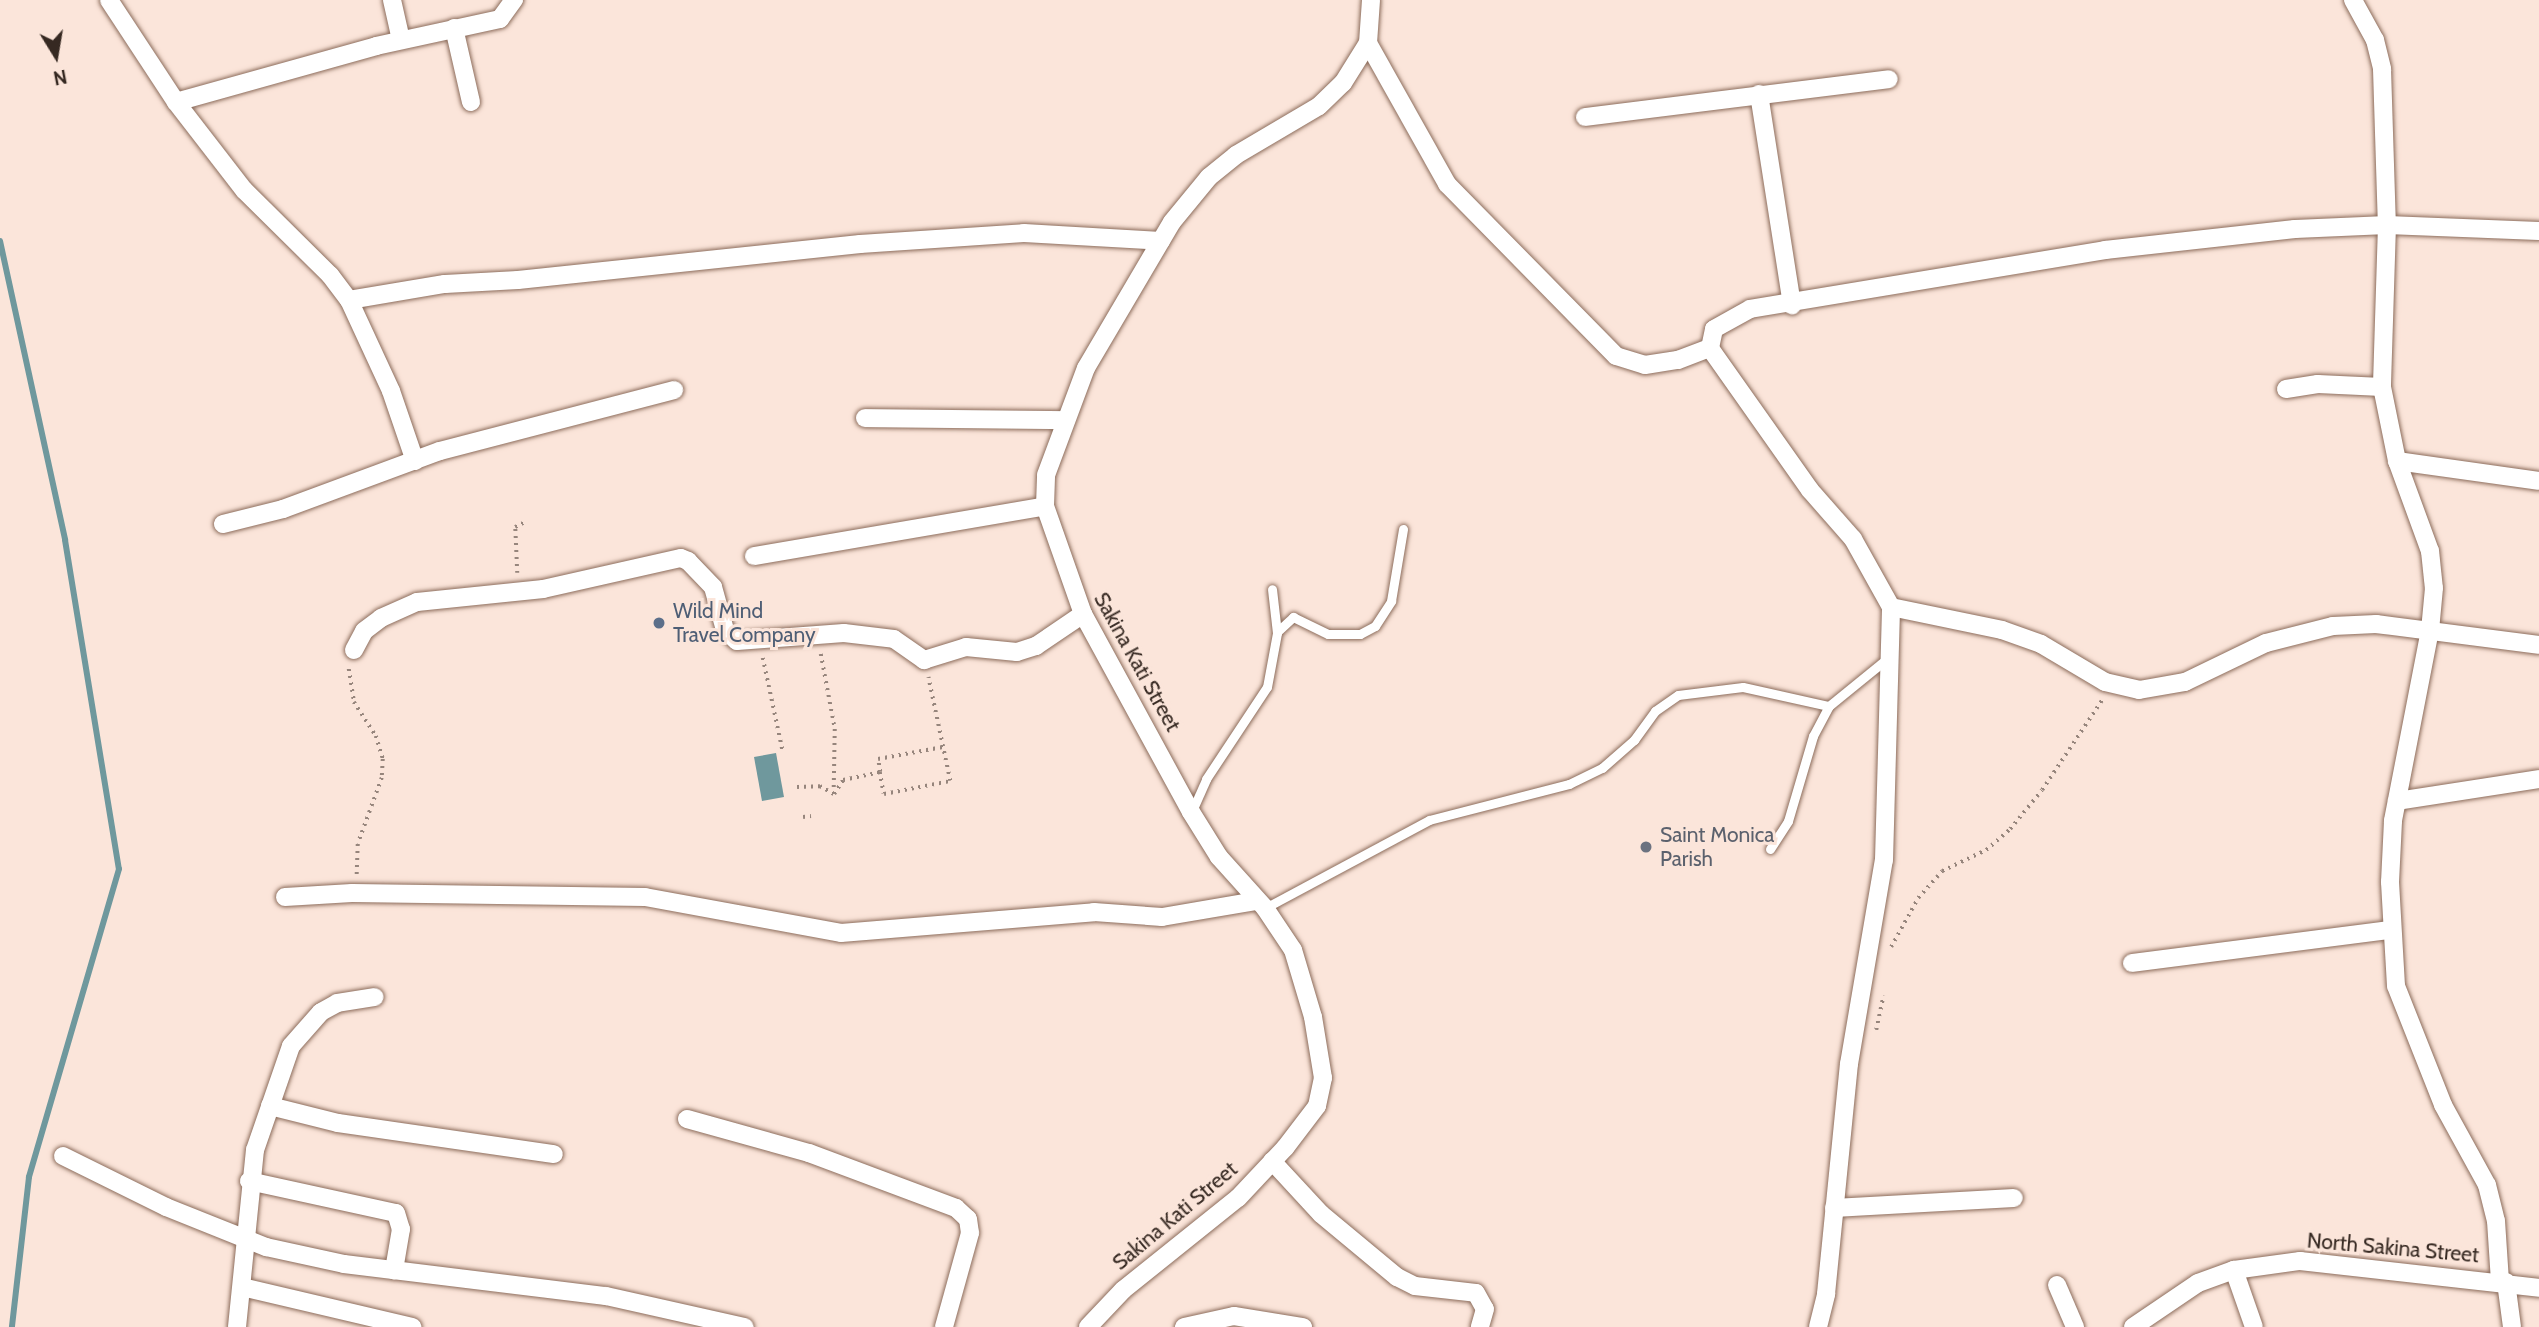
<!DOCTYPE html>
<style>
body{margin:0}
#map{position:relative;width:2539px;height:1327px;overflow:hidden;background:#fbe5da;font-family:Cabin,sans-serif}
div>[style]{position:absolute}
[style*='--x']{left:calc(var(--x)*1px);top:calc(var(--y)*1px);width:calc(var(--w)*1px);rotate:calc(var(--a)*1deg)}
.water>*{inset:0;background:#6f989d}
.stream>*{height:6px;margin:-3px;padding:0 3px;transform-origin:3px;border-radius:3px;background:#6f989d}
.path>*{height:3.5px;margin-top:-1.75px;transform-origin:0;background:repeating-linear-gradient(90deg,#96857c 0 2px,transparent 0 7px)}
.roads{filter:drop-shadow(0 0 2px #8c6c5b) drop-shadow(0 0 2px #8c6c5b)}
.lane>*{height:9px;margin:-4.5px;padding:0 4.5px;transform-origin:4.5px;border-radius:4.5px;background:#fff}
.street>*{height:18px;margin:-9px;padding:0 9px;transform-origin:9px;border-radius:9px;background:#fff}
.dots>*{width:19px;height:19px;translate:-50% -50%;box-sizing:border-box;border:4px solid #fbe5da;border-radius:50%}
span{translate:-50% -50%;white-space:nowrap;text-align:center;line-height:1.15;-webkit-text-stroke:6px #fbe5da;paint-order:stroke}
.service-label{font-size:21px;color:#4e5e75}
.left{translate:0 -50%;text-align:left}
.street-label{font-size:21px;color:#362922}
.worship-label{font-size:21px;color:#5b616d}
.north{position:absolute;left:21px;top:21px;width:70px;height:70px;-webkit-text-stroke:5px #fbe5da;paint-order:stroke;rotate:169deg;font-size:19px;font-weight:700;line-height:28px;text-align:center;color:#362922}
.north::after{content:'';display:block;margin:auto;width:24px;height:32px;background:#362922;clip-path:polygon(50% 0,100% 100%,50% 72%,0 100%)}
</style>
<div id="map">
<div class="water">
<i style="clip-path:polygon(776px 753px,784px 797px,762px 801px,754px 757px)"></i>
</div>
<div class="stream">
<i style="--x:0;--y:241;--w:306;--a:77.7"></i>
<i style="--x:65;--y:540;--w:333;--a:80.7"></i>
<i style="--x:119;--y:869;--w:321;--a:106.3"></i>
<i style="--x:29;--y:1177;--w:151;--a:96.5"></i>
</div>
<div class="path">
<i style="--x:517;--y:573;--w:46;--a:-92.5"></i>
<i style="--x:515;--y:527;--w:11;--a:-27"></i>
<i style="--x:821;--y:654;--w:76;--a:79.4"></i>
<i style="--x:835;--y:729;--w:59;--a:91"></i>
<i style="--x:763;--y:658;--w:96;--a:78"></i>
<i style="--x:349;--y:669;--w:33;--a:81"></i>
<i style="--x:354;--y:702;--w:40;--a:57.1"></i>
<i style="--x:376;--y:736;--w:24;--a:73"></i>
<i style="--x:383;--y:759;--w:19;--a:93"></i>
<i style="--x:382;--y:778;--w:70;--a:110"></i>
<i style="--x:358;--y:844;--w:32;--a:92"></i>
<i style="--x:880;--y:772;--w:13;--a:-99"></i>
<i style="--x:878;--y:759;--w:66;--a:-10.5"></i>
<i style="--x:797;--y:787;--w:23;--a:-2"></i>
<i style="--x:820;--y:786;--w:16;--a:30"></i>
<i style="--x:834;--y:794;--w:17;--a:-57"></i>
<i style="--x:843;--y:780;--w:38;--a:-12"></i>
<i style="--x:880;--y:772;--w:22;--a:80"></i>
<i style="--x:884;--y:794;--w:67;--a:-11.1"></i>
<i style="--x:950;--y:781;--w:106;--a:-101.9"></i>
<i style="--x:803;--y:817;--w:8;--a:-7"></i>
<i style="--x:1891;--y:947;--w:56;--a:-61.1"></i>
<i style="--x:1918;--y:898;--w:36;--a:-48"></i>
<i style="--x:1942;--y:871;--w:49;--a:-25.5"></i>
<i style="--x:1986;--y:850;--w:32;--a:-41"></i>
<i style="--x:2010;--y:829;--w:50;--a:-50.6"></i>
<i style="--x:2042;--y:790;--w:108;--a:-56.3"></i>
<i style="--x:1876;--y:1030;--w:35;--a:-78"></i>
</div>
<div class="roads">
<div class="lane">
<i style="--x:1278;--y:631;--w:21;--a:-43"></i>
<i style="--x:1293;--y:617;--w:39;--a:26"></i>
<i style="--x:1328;--y:634;--w:32;--a:0"></i>
<i style="--x:1360;--y:634;--w:17;--a:-28"></i>
<i style="--x:1375;--y:626;--w:30;--a:-57"></i>
<i style="--x:1391;--y:601;--w:73;--a:-80.5"></i>
<i style="--x:1192;--y:811;--w:35;--a:-66"></i>
<i style="--x:1206;--y:779;--w:110;--a:-56.5"></i>
<i style="--x:1267;--y:687;--w:55;--a:-79.5"></i>
<i style="--x:1277;--y:633;--w:44;--a:-96.5"></i>
<i style="--x:1770;--y:849;--w:33;--a:-57"></i>
<i style="--x:1788;--y:821;--w:89;--a:-73.6"></i>
<i style="--x:1813;--y:736;--w:34;--a:-62"></i>
<i style="--x:1829;--y:706;--w:77;--a:-39.2"></i>
<i style="--x:1265;--y:908;--w:186;--a:-28.2"></i>
<i style="--x:1429;--y:820;--w:145;--a:-14.4"></i>
<i style="--x:1569;--y:784;--w:37;--a:-26"></i>
<i style="--x:1602;--y:768;--w:43;--a:-41.2"></i>
<i style="--x:1634;--y:740;--w:36;--a:-54"></i>
<i style="--x:1655;--y:711;--w:28;--a:-35"></i>
<i style="--x:1678;--y:695;--w:65;--a:-7"></i>
<i style="--x:1743;--y:687;--w:88;--a:12.5"></i>
</div>
<div class="street">
<i style="--x:109;--y:0;--w:122;--a:56.7"></i>
<i style="--x:176;--y:102;--w:111;--a:52.3"></i>
<i style="--x:244;--y:190;--w:121;--a:44.7"></i>
<i style="--x:330;--y:275;--w:31;--a:53"></i>
<i style="--x:349;--y:300;--w:100;--a:65.2"></i>
<i style="--x:391;--y:391;--w:74;--a:71.1"></i>
<i style="--x:392;--y:0;--w:41;--a:77.3"></i>
<i style="--x:2353;--y:0;--w:46;--a:61.2"></i>
<i style="--x:2375;--y:40;--w:30;--a:76"></i>
<i style="--x:2382;--y:69;--w:156;--a:88.2"></i>
<i style="--x:2387;--y:225;--w:162;--a:91.8"></i>
<i style="--x:2382;--y:387;--w:76;--a:78.5"></i>
<i style="--x:2397;--y:461;--w:96;--a:69.9"></i>
<i style="--x:2430;--y:551;--w:37;--a:84"></i>
<i style="--x:2434;--y:588;--w:42;--a:95.4"></i>
<i style="--x:2430;--y:630;--w:195;--a:101"></i>
<i style="--x:2393;--y:821;--w:61;--a:92.8"></i>
<i style="--x:2390;--y:882;--w:104;--a:86.7"></i>
<i style="--x:2396;--y:986;--w:128;--a:68.4"></i>
<i style="--x:2443;--y:1105;--w:91;--a:61.2"></i>
<i style="--x:2487;--y:1185;--w:37;--a:76"></i>
<i style="--x:2496;--y:1221;--w:60;--a:86.2"></i>
<i style="--x:454;--y:28;--w:76;--a:77.1"></i>
<i style="--x:1368;--y:43;--w:162;--a:60.7"></i>
<i style="--x:1447;--y:184;--w:241;--a:45.5"></i>
<i style="--x:1616;--y:356;--w:30;--a:17"></i>
<i style="--x:1645;--y:365;--w:33;--a:-9"></i>
<i style="--x:1678;--y:360;--w:34;--a:-21"></i>
<i style="--x:1759;--y:94;--w:214;--a:81.1"></i>
<i style="--x:176;--y:102;--w:208;--a:-15.6"></i>
<i style="--x:376;--y:46;--w:127;--a:-12.3"></i>
<i style="--x:500;--y:19;--w:24;--a:-54"></i>
<i style="--x:1585;--y:117;--w:306;--a:-7.1"></i>
<i style="--x:349;--y:300;--w:97;--a:-9.5"></i>
<i style="--x:445;--y:284;--w:73;--a:-3.1"></i>
<i style="--x:518;--y:280;--w:344;--a:-6"></i>
<i style="--x:860;--y:244;--w:164;--a:-3.8"></i>
<i style="--x:1024;--y:233;--w:137;--a:3.3"></i>
<i style="--x:2286;--y:389;--w:32;--a:-9"></i>
<i style="--x:2318;--y:384;--w:64;--a:2.7"></i>
<i style="--x:865;--y:418;--w:199;--a:0.6"></i>
<i style="--x:2397;--y:461;--w:143;--a:8"></i>
<i style="--x:223;--y:524;--w:62;--a:-14"></i>
<i style="--x:283;--y:509;--w:167;--a:-20.3"></i>
<i style="--x:440;--y:451;--w:242;--a:-14.6"></i>
<i style="--x:754;--y:556;--w:295;--a:-9.7"></i>
<i style="--x:1891;--y:607;--w:113;--a:11.7"></i>
<i style="--x:2002;--y:630;--w:41;--a:19.7"></i>
<i style="--x:2041;--y:644;--w:74;--a:30.7"></i>
<i style="--x:2105;--y:682;--w:35;--a:13"></i>
<i style="--x:2139;--y:690;--w:47;--a:-9.9"></i>
<i style="--x:2185;--y:682;--w:90;--a:-25.7"></i>
<i style="--x:2266;--y:643;--w:69;--a:-14.2"></i>
<i style="--x:2333;--y:626;--w:43;--a:-2.7"></i>
<i style="--x:2376;--y:624;--w:164;--a:7.3"></i>
<i style="--x:354;--y:650;--w:21;--a:-62"></i>
<i style="--x:364;--y:631;--w:21;--a:-37"></i>
<i style="--x:381;--y:618;--w:39;--a:-24"></i>
<i style="--x:417;--y:602;--w:127;--a:-5.9"></i>
<i style="--x:543;--y:589;--w:141;--a:-12.7"></i>
<i style="--x:681;--y:558;--w:8;--a:23"></i>
<i style="--x:688;--y:561;--w:36;--a:46"></i>
<i style="--x:713;--y:587;--w:45;--a:74.4"></i>
<i style="--x:725;--y:630;--w:16;--a:43"></i>
<i style="--x:737;--y:641;--w:107;--a:-4.3"></i>
<i style="--x:844;--y:633;--w:50;--a:6.8"></i>
<i style="--x:894;--y:639;--w:37;--a:35"></i>
<i style="--x:924;--y:660;--w:44;--a:-17.2"></i>
<i style="--x:966;--y:647;--w:51;--a:5.6"></i>
<i style="--x:1017;--y:652;--w:20;--a:-18"></i>
<i style="--x:1036;--y:646;--w:57;--a:-34.2"></i>
<i style="--x:2397;--y:801;--w:144;--a:-8.8"></i>
<i style="--x:285;--y:897;--w:67;--a:-3.4"></i>
<i style="--x:352;--y:893;--w:293;--a:0.8"></i>
<i style="--x:645;--y:897;--w:199;--a:10.4"></i>
<i style="--x:841;--y:933;--w:254;--a:-4.7"></i>
<i style="--x:1094;--y:912;--w:68;--a:4.2"></i>
<i style="--x:1162;--y:917;--w:96;--a:-9.6"></i>
<i style="--x:2132;--y:963;--w:261;--a:-7.3"></i>
<i style="--x:270;--y:1106;--w:70;--a:14"></i>
<i style="--x:338;--y:1123;--w:218;--a:8.2"></i>
<i style="--x:687;--y:1119;--w:127;--a:15.6"></i>
<i style="--x:809;--y:1153;--w:157;--a:20.5"></i>
<i style="--x:956;--y:1208;--w:16;--a:43"></i>
<i style="--x:968;--y:1219;--w:14;--a:82"></i>
<i style="--x:970;--y:1233;--w:98;--a:105.5"></i>
<i style="--x:63;--y:1156;--w:115;--a:26.3"></i>
<i style="--x:166;--y:1207;--w:108;--a:21.8"></i>
<i style="--x:266;--y:1247;--w:80;--a:12.3"></i>
<i style="--x:344;--y:1264;--w:264;--a:7"></i>
<i style="--x:606;--y:1296;--w:142;--a:12.6"></i>
<i style="--x:1272;--y:1161;--w:72;--a:47.2"></i>
<i style="--x:1321;--y:1214;--w:99;--a:39.7"></i>
<i style="--x:1397;--y:1277;--w:20;--a:27"></i>
<i style="--x:1415;--y:1286;--w:61;--a:6.5"></i>
<i style="--x:1476;--y:1293;--w:18;--a:61"></i>
<i style="--x:1485;--y:1309;--w:19;--a:106"></i>
<i style="--x:249;--y:1181;--w:150;--a:12.3"></i>
<i style="--x:396;--y:1213;--w:17;--a:73"></i>
<i style="--x:401;--y:1229;--w:42;--a:99.7"></i>
<i style="--x:1834;--y:1208;--w:180;--a:-3.2"></i>
<i style="--x:2234;--y:1270;--w:60;--a:70.7"></i>
<i style="--x:2506;--y:1282;--w:45;--a:82.4"></i>
<i style="--x:2057;--y:1285;--w:46;--a:66.8"></i>
<i style="--x:242;--y:1287;--w:175;--a:13.2"></i>
<i style="--x:237;--y:1327;--w:178;--a:-84.2"></i>
<i style="--x:255;--y:1150;--w:110;--a:-70.9"></i>
<i style="--x:291;--y:1046;--w:45;--a:-48.6"></i>
<i style="--x:321;--y:1012;--w:18;--a:-29"></i>
<i style="--x:337;--y:1003;--w:38;--a:-9"></i>
<i style="--x:1088;--y:1327;--w:51;--a:-46.6"></i>
<i style="--x:1123;--y:1290;--w:147;--a:-38.7"></i>
<i style="--x:1238;--y:1198;--w:69;--a:-46.8"></i>
<i style="--x:1285;--y:1148;--w:53;--a:-52.7"></i>
<i style="--x:1317;--y:1106;--w:29;--a:-78"></i>
<i style="--x:1323;--y:1078;--w:62;--a:-99.3"></i>
<i style="--x:1313;--y:1017;--w:70;--a:-106.6"></i>
<i style="--x:1293;--y:950;--w:50;--a:-123.7"></i>
<i style="--x:1265;--y:908;--w:69;--a:-132"></i>
<i style="--x:1219;--y:857;--w:53;--a:-121.9"></i>
<i style="--x:1191;--y:812;--w:226;--a:-118.6"></i>
<i style="--x:1083;--y:614;--w:114;--a:-109.4"></i>
<i style="--x:1045;--y:506;--w:31;--a:-88"></i>
<i style="--x:1046;--y:475;--w:114;--a:-69.5"></i>
<i style="--x:1086;--y:368;--w:169;--a:-59.5"></i>
<i style="--x:1172;--y:222;--w:58;--a:-50.6"></i>
<i style="--x:1209;--y:177;--w:35;--a:-39"></i>
<i style="--x:1236;--y:155;--w:96;--a:-30.6"></i>
<i style="--x:1319;--y:106;--w:33;--a:-44"></i>
<i style="--x:1343;--y:83;--w:47;--a:-58"></i>
<i style="--x:1368;--y:43;--w:43;--a:-86"></i>
<i style="--x:1184;--y:1327;--w:51;--a:-12.4"></i>
<i style="--x:1234;--y:1316;--w:70;--a:9.1"></i>
<i style="--x:1818;--y:1327;--w:34;--a:-76"></i>
<i style="--x:1826;--y:1294;--w:231;--a:-84.3"></i>
<i style="--x:1849;--y:1064;--w:207;--a:-80.3"></i>
<i style="--x:1884;--y:860;--w:253;--a:-88.4"></i>
<i style="--x:1891;--y:607;--w:78;--a:-119.2"></i>
<i style="--x:1853;--y:539;--w:65;--a:-131.3"></i>
<i style="--x:1810;--y:490;--w:174;--a:-125.2"></i>
<i style="--x:1710;--y:348;--w:19;--a:-78"></i>
<i style="--x:1714;--y:329;--w:41;--a:-29.1"></i>
<i style="--x:1750;--y:309;--w:360;--a:-9.4"></i>
<i style="--x:2105;--y:250;--w:191;--a:-6.3"></i>
<i style="--x:2295;--y:229;--w:92;--a:-2.5"></i>
<i style="--x:2387;--y:225;--w:152;--a:2.3"></i>
<i style="--x:2133;--y:1327;--w:78;--a:-34.1"></i>
<i style="--x:2198;--y:1283;--w:38;--a:-20"></i>
<i style="--x:2234;--y:1270;--w:67;--a:-7.8"></i>
<i style="--x:2300;--y:1261;--w:241;--a:6.4"></i>
</div>
</div>
<div class="dots">
<i style="left:659px;top:623px;background:#5c6f8a"></i>
<i style="left:1646px;top:847px;background:#6b7280"></i>
</div>
<div class="service-label">
<span class="left" style="left:673px;top:623px">Wild Mind<br>Travel Company</span>
</div>
<div class="street-label">
<span style="left:1137px;top:662px;rotate:61deg">Sakina Kati Street</span>
<span style="left:1175px;top:1216px;rotate:-40deg">Sakina Kati Street</span>
<span style="left:2393px;top:1248px;rotate:5deg">North Sakina Street</span>
</div>
<div class="worship-label">
<span class="left" style="left:1660px;top:847px">Saint Monica<br>Parish</span>
</div>
<div class="north">N</div>
</div>
